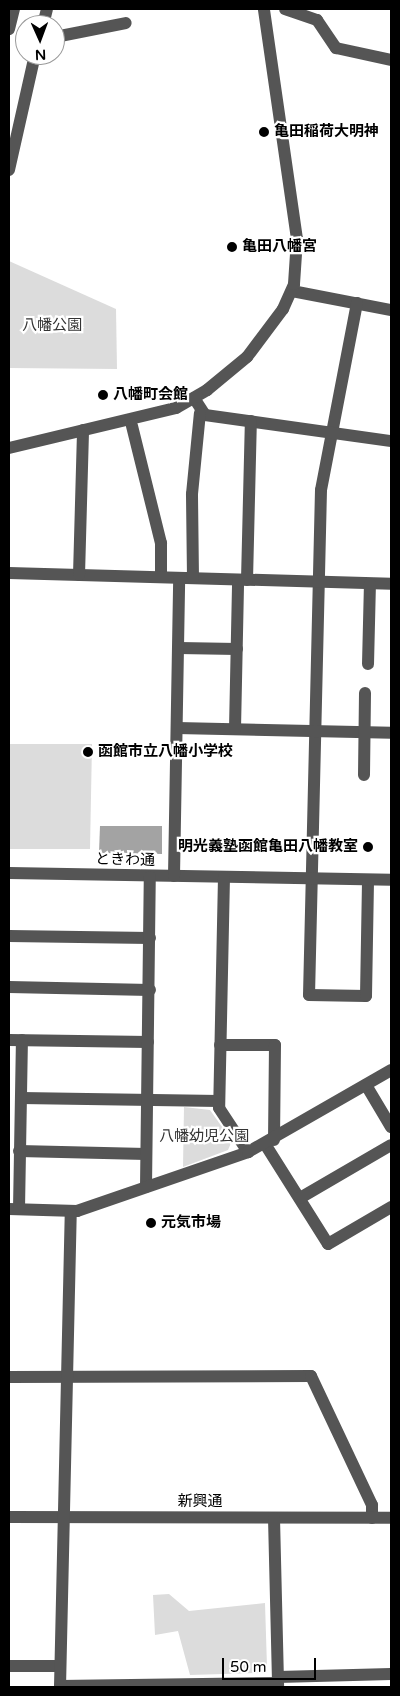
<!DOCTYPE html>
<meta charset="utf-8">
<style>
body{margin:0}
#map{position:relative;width:400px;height:1696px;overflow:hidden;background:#fff;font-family:"Varela Round","Noto Sans JP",sans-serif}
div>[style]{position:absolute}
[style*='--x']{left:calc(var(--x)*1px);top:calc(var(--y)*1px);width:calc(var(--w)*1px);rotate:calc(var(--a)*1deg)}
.green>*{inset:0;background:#dcdcdc}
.water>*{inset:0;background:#a3a3a3}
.minor>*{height:12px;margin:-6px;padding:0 6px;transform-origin:6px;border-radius:6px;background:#555}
.dots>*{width:14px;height:14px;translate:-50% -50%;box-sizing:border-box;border:2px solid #fff;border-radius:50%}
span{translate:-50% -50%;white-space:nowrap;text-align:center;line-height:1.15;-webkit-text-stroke:4.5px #fff;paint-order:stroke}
.poi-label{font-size:15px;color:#000;font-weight:700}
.left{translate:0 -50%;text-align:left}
.right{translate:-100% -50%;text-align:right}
.park-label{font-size:15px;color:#333}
.street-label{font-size:15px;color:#000}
.frame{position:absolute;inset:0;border:10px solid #000;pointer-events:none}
.north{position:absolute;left:15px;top:15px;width:50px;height:50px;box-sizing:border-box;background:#fff;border:1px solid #999;border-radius:50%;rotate:178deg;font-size:14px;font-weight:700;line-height:20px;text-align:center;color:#000}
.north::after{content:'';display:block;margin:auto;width:18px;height:22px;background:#000;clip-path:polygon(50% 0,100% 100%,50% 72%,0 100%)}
.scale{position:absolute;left:222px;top:1658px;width:94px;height:22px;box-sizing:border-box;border:2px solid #000;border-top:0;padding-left:6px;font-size:15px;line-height:18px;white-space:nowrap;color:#000;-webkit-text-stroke:4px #fff;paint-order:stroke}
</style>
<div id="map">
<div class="green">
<i style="clip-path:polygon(9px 261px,116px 309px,117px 369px,9px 368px)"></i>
<i style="clip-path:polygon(9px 744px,92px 744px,90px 849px,9px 849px)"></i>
<i style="clip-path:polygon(184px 1107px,210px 1110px,232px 1141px,228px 1150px,183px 1167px)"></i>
<i style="clip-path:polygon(169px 1594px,189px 1611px,265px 1603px,267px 1667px,260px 1673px,190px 1675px,178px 1631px,155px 1635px,153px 1595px)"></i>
</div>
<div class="water">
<i style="clip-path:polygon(100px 826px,162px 826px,162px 854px,99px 853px)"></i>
</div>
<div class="minor">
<i style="--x:285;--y:9;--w:34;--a:19"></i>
<i style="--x:317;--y:20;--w:34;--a:56"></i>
<i style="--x:336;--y:48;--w:56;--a:12.3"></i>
<i style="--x:43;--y:25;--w:16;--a:-76"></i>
<i style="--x:9;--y:29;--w:21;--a:-76"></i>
<i style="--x:55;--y:37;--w:72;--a:-11.2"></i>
<i style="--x:9;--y:170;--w:118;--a:-77.3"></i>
<i style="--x:292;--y:291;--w:101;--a:10.9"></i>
<i style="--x:357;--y:303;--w:190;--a:100.9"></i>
<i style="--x:321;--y:490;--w:505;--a:91.36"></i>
<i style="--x:309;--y:995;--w:57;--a:1"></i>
<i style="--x:366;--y:996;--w:116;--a:-89"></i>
<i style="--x:194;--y:398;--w:20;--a:57"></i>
<i style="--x:205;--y:415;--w:188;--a:8"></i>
<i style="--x:132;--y:426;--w:121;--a:76.1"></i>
<i style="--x:161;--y:543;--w:34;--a:90"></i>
<i style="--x:9;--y:448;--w:172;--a:-13.5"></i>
<i style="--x:176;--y:408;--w:36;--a:-30"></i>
<i style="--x:207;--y:390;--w:52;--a:-39.5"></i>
<i style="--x:247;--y:357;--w:60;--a:-53.1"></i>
<i style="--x:283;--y:309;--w:27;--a:-66"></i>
<i style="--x:294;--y:284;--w:45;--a:-86.2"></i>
<i style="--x:297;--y:239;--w:232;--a:-98.2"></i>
<i style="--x:9;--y:573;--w:382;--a:1.6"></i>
<i style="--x:79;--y:575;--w:145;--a:-88.4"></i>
<i style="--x:193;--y:578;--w:84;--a:-90.7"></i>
<i style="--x:192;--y:494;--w:81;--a:-84.4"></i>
<i style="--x:247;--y:580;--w:159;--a:-88.6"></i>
<i style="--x:179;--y:648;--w:58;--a:1"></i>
<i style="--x:368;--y:664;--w:80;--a:-88.6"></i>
<i style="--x:177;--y:728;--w:214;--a:1.3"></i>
<i style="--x:235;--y:729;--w:149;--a:-88.8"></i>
<i style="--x:364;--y:775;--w:82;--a:-89.3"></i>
<i style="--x:9;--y:873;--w:382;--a:1"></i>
<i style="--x:174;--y:876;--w:298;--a:-89"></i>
<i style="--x:224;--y:877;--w:231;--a:91.2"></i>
<i style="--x:219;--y:1108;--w:53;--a:56.6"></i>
<i style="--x:9;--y:936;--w:141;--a:0.8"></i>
<i style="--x:9;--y:987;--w:141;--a:1.2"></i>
<i style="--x:9;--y:1040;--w:139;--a:0.8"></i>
<i style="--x:220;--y:1045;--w:55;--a:0"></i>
<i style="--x:275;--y:1045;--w:95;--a:90.6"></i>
<i style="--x:366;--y:1085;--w:49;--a:59.2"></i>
<i style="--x:21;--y:1098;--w:198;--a:0.9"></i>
<i style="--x:265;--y:1144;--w:118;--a:57.8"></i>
<i style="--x:328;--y:1244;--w:73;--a:-30.4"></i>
<i style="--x:19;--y:1151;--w:127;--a:1.4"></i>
<i style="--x:146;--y:1187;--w:310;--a:-89.3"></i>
<i style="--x:300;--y:1198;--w:105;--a:-30.2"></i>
<i style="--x:9;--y:1209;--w:68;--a:1.7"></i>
<i style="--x:77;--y:1211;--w:181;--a:-19"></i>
<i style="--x:248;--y:1152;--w:165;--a:-29.8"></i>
<i style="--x:19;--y:1209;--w:169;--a:-89"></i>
<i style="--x:9;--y:1377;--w:302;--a:-0.2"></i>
<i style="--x:311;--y:1376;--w:143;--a:64.7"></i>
<i style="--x:372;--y:1505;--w:13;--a:90"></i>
<i style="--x:9;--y:1517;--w:382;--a:0.1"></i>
<i style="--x:274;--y:1518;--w:169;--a:88.6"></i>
<i style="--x:9;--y:1666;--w:51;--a:0"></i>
<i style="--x:278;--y:1677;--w:113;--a:-1.5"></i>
<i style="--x:60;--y:1686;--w:218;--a:-0.8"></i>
<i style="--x:60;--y:1687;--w:475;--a:-88.7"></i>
</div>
<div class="dots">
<i style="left:264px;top:132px;background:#000"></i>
<i style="left:232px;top:247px;background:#000"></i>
<i style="left:103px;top:395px;background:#000"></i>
<i style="left:88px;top:752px;background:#000"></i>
<i style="left:368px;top:847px;background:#000"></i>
<i style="left:151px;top:1223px;background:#000"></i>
</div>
<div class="poi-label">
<span class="left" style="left:274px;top:132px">亀田稲荷大明神</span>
<span class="left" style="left:242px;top:247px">亀田八幡宮</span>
<span class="left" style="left:113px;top:395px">八幡町会館</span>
<span class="left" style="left:98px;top:752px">函館市立八幡小学校</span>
<span class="right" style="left:358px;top:847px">明光義塾函館亀田八幡教室</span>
<span class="left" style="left:161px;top:1223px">元気市場</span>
</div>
<div class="park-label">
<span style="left:52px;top:326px">八幡公園</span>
<span style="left:204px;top:1137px">八幡幼児公園</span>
</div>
<div class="street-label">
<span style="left:125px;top:860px;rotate:1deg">ときわ通</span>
<span style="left:200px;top:1502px">新興通</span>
</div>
<div class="frame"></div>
<div class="north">N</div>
<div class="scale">50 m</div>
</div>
